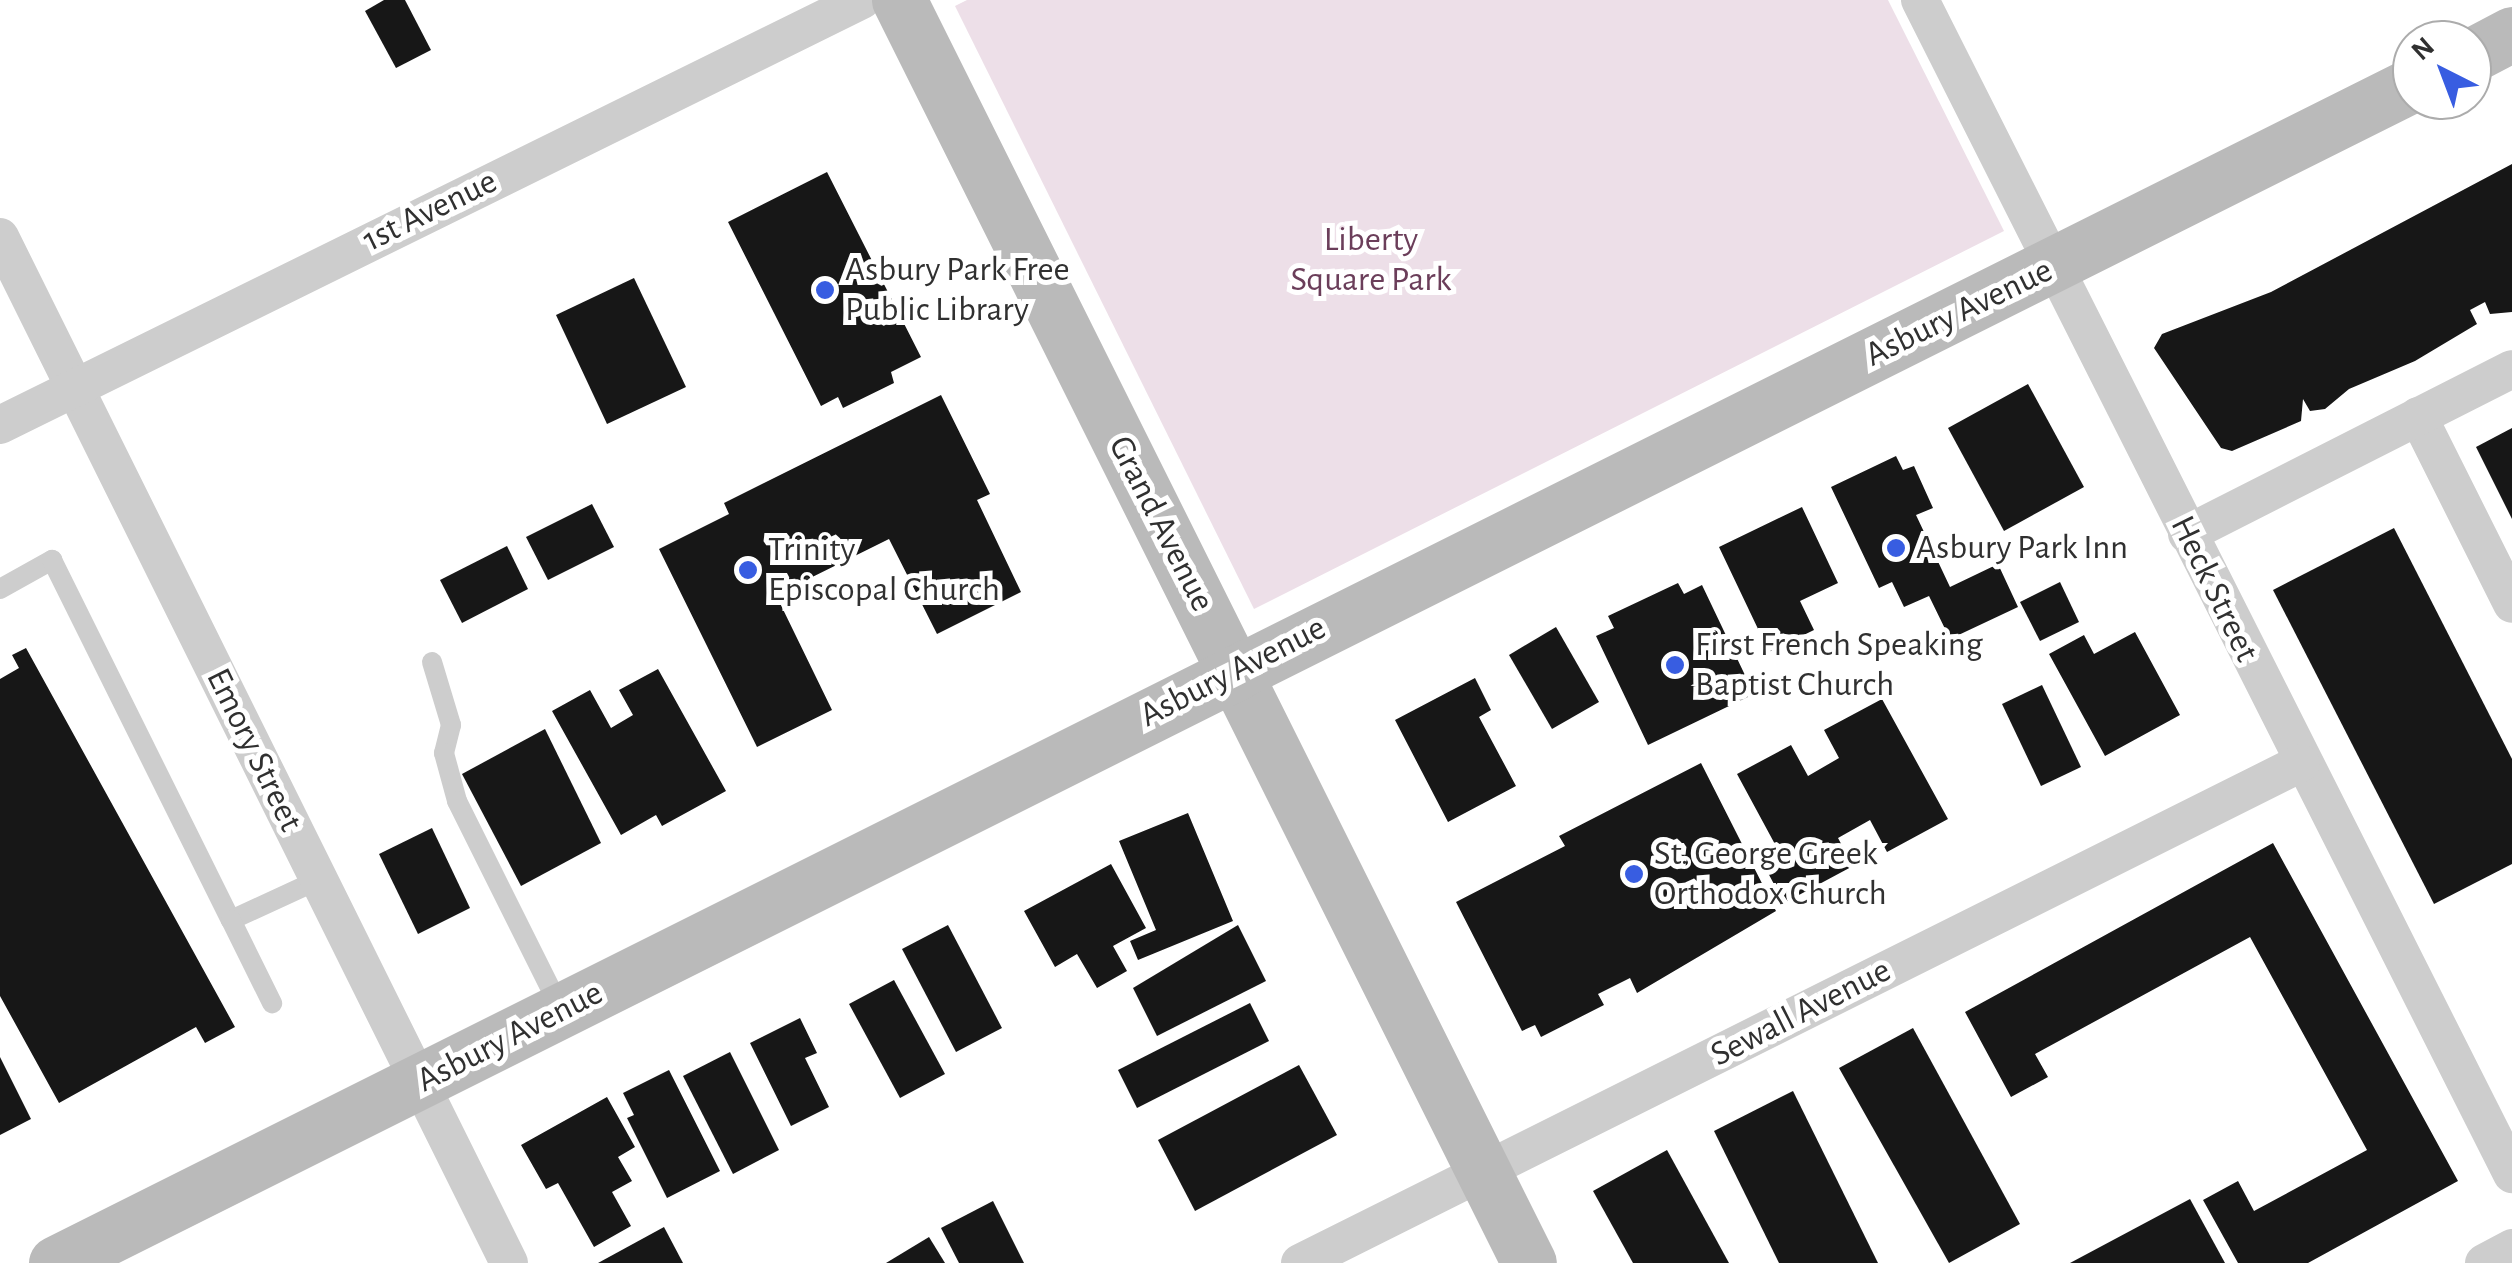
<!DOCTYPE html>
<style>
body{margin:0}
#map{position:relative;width:2512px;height:1263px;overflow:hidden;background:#fff;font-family:"Alegreya Sans",sans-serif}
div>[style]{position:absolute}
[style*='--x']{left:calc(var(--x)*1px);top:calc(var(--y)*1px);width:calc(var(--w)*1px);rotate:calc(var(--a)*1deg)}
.green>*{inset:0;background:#eddfe8}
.building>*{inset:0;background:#171717}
.lane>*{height:20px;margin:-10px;padding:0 10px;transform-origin:10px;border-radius:10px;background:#cdcdcd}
.street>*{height:38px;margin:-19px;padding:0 19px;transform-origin:19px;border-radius:19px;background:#cdcdcd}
.secondary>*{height:55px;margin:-27.5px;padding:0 27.5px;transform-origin:27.5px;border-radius:27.5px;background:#bababa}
.dots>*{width:28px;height:28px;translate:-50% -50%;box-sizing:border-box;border:5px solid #fff;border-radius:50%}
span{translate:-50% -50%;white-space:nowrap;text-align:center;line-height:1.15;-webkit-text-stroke:10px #fff;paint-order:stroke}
.street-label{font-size:35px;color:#303030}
.park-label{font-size:35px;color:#6b3e5a}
.poi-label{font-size:35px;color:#303030}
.left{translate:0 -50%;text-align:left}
.north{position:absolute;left:2392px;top:20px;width:100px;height:100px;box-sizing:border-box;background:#fff;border:2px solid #acacac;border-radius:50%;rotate:318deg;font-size:28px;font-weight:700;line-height:40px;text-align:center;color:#303030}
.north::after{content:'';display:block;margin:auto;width:35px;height:45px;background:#385de1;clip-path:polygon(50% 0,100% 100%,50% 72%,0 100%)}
</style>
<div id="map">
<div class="green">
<i style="clip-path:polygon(967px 0,1888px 0,2004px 231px,1254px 609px,955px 6px)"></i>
</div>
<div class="building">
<i style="clip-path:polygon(384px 0,405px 0,431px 50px,396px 68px,365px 11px)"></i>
<i style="clip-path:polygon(2512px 164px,2512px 312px,2490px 314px,2485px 302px,2470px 310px,2477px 324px,2415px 361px,2349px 389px,2325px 409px,2310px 411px,2303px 399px,2301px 421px,2232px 451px,2221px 448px,2154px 348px,2162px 334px,2271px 292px)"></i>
<i style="clip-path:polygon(827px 172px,921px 357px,891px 372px,894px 383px,843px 408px,838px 397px,821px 406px,728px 222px)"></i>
<i style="clip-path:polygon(634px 278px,686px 387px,607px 424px,556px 315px)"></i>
<i style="clip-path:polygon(2028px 384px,2084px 487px,2004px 531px,1948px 428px)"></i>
<i style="clip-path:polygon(941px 395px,990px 494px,977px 500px,1021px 592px,937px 634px,889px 539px,776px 595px,832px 710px,757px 747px,659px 549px,729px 514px,724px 503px)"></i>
<i style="clip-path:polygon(2512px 428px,2512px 519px,2476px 447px)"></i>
<i style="clip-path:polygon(1896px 456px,1903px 470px,1914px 466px,1933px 508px,1916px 515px,1950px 587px,1998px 564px,2018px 607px,1950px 639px,1929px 596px,1904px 607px,1892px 582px,1879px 588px,1831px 487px)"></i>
<i style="clip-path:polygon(592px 504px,614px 547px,548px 580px,526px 537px)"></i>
<i style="clip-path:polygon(1802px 507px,1838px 583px,1800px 601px,1814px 630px,1769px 652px,1719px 547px)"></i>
<i style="clip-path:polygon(2394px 528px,2512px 759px,2512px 864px,2434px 904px,2273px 590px)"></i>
<i style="clip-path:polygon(507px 546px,528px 589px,462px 623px,440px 580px)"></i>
<i style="clip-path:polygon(2060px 582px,2079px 622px,2040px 641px,2020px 602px)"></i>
<i style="clip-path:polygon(1678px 583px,1684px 594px,1702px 585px,1754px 694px,1648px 745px,1596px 636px,1614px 628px,1608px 616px)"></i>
<i style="clip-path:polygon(1556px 627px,1599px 702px,1552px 729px,1509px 655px)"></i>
<i style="clip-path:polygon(2135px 632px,2180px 715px,2105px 756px,2049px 654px,2084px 635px,2094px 654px)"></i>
<i style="clip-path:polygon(26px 648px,235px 1027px,205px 1043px,196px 1027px,59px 1103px,0 996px,0 679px,19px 668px,12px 655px)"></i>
<i style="clip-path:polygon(658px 669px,726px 791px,662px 826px,656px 815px,621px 835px,552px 711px,590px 690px,611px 728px,633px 715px,619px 690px)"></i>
<i style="clip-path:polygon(1475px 678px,1491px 710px,1479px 717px,1516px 786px,1448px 822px,1395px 720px)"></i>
<i style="clip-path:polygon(2042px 685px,2081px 767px,2041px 786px,2002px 704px)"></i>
<i style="clip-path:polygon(1882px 699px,1948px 819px,1887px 852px,1870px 820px,1838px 838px,1853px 866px,1784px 903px,1767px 871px,1784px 861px,1737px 774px,1791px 745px,1808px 776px,1839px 758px,1824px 730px)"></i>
<i style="clip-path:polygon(545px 729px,601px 843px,521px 886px,462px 774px)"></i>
<i style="clip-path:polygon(1701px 763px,1776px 911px,1637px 993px,1630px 978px,1598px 994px,1604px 1005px,1541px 1037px,1535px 1025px,1522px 1031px,1456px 902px,1565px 846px,1559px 836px)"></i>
<i style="clip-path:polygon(1188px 813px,1233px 921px,1138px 960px,1130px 941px,1156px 930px,1119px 841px)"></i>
<i style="clip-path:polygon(432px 828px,470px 908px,418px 934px,379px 854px)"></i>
<i style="clip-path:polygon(2273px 843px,2458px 1181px,2308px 1263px,2238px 1263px,2203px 1200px,2238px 1181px,2254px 1211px,2367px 1150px,2250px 937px,2035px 1054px,2048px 1077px,2011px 1097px,1965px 1012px)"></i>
<i style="clip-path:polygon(1111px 864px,1146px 928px,1113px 946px,1127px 971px,1097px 988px,1077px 954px,1055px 967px,1024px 911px)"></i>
<i style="clip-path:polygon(948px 925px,1002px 1028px,956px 1052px,902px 949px)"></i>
<i style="clip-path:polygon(1238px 925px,1266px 981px,1157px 1036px,1133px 988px)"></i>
<i style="clip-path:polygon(894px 980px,945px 1074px,900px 1098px,849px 1004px)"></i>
<i style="clip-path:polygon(1250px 1003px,1269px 1041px,1137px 1108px,1118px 1070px)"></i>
<i style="clip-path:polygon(800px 1018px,817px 1053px,805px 1058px,829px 1107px,791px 1126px,750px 1043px)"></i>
<i style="clip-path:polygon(1913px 1028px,2020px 1224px,1949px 1263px,1839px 1068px)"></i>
<i style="clip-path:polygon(730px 1052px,779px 1150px,733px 1174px,683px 1076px)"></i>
<i style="clip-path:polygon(0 1057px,31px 1119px,0 1135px)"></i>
<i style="clip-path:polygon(1299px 1065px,1337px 1135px,1195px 1211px,1158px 1140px)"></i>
<i style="clip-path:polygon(669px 1070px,720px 1171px,667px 1198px,627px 1118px,634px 1115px,623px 1093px)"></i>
<i style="clip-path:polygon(1793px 1091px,1878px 1263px,1779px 1263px,1714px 1131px)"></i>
<i style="clip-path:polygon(607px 1097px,635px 1147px,618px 1157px,632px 1181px,612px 1192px,631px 1226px,594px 1247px,558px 1183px,546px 1189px,521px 1145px)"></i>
<i style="clip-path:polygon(1667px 1150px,1729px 1263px,1633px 1263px,1593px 1191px)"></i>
<i style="clip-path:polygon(2190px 1199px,2225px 1263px,2070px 1263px)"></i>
<i style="clip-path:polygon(993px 1201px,1024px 1263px,959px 1263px,941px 1228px)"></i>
<i style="clip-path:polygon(664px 1227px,683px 1263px,598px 1263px)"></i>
<i style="clip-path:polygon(929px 1237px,945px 1263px,886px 1263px)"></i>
</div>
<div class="lane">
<i style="--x:0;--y:589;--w:60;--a:-29.1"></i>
<i style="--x:52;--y:560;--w:402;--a:63.6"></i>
<i style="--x:231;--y:920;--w:96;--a:-24.7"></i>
<i style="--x:432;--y:662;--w:66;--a:73.2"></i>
<i style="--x:451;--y:725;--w:29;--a:104"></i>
<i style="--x:444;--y:753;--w:50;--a:74.8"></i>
<i style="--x:457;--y:801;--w:233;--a:63.5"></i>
<i style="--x:231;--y:920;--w:93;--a:63.7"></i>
</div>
<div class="street">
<i style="--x:1920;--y:0;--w:1315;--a:63.24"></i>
<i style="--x:0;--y:237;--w:1145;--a:63.61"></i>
<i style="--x:2418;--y:416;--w:210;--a:63.4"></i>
<i style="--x:0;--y:425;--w:961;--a:-26.25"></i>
<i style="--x:2187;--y:534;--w:364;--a:-26.9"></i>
<i style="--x:1300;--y:1263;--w:1119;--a:-26.54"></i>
<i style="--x:2484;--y:1263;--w:32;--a:-28"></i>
</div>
<div class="secondary">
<i style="--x:899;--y:0;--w:1411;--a:63.49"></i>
<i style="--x:2472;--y:55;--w:45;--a:-27.7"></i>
<i style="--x:56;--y:1263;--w:2634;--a:-26.57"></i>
</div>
<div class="dots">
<i style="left:825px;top:290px;background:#385de1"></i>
<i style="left:1896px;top:548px;background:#385de1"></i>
<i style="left:748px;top:570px;background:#385de1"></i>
<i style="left:1675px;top:665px;background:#385de1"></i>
<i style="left:1634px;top:874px;background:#385de1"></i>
</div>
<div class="street-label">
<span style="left:430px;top:211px;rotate:-26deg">1st Avenue</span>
<span style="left:1959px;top:313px;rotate:-26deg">Asbury Avenue</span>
<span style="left:1161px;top:524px;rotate:63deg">Grand Avenue</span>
<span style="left:2214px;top:589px;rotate:64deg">Heck Street</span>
<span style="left:1233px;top:672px;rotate:-27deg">Asbury Avenue</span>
<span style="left:254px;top:750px;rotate:64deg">Emory Street</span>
<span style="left:1801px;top:1013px;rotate:-27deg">Sewall Avenue</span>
<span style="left:510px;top:1037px;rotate:-27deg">Asbury Avenue</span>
</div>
<div class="park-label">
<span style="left:1371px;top:260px">Liberty<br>Square Park</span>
</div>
<div class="poi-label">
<span class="left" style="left:845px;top:290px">Asbury Park Free<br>Public Library</span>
<span class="left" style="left:1916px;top:548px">Asbury Park Inn</span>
<span class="left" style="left:768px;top:570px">Trinity<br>Episcopal Church</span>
<span class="left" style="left:1695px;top:665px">First French Speaking<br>Baptist Church</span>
<span class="left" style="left:1654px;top:874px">St. George Greek<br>Orthodox Church</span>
</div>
<div class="north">N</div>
</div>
